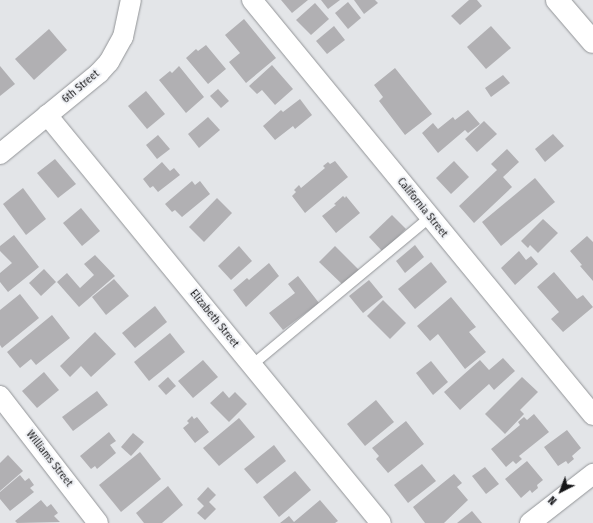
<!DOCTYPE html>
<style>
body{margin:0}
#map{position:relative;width:593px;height:523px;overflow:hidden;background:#e3e5e8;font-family:"Fira Sans Condensed",sans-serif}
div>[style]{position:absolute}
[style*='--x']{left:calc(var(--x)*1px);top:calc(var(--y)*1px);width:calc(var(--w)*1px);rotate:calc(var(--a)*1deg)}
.building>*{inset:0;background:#b1b0b3}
.roads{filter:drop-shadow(0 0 1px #929497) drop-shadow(0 0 1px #929497)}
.service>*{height:10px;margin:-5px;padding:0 5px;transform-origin:5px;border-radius:5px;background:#fff}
.minor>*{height:20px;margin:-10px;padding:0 10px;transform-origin:10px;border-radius:10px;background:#fff}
.secondary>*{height:22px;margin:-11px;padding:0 11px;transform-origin:11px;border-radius:11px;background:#fff}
span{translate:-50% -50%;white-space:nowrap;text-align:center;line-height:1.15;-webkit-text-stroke:4px #f0f2f6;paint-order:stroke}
.street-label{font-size:11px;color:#161618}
.north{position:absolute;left:541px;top:471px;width:40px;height:40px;-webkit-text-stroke:3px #f0f2f6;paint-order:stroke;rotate:222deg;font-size:11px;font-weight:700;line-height:16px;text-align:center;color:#161618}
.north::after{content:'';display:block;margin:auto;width:14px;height:18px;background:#161618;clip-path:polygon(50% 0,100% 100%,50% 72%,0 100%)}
</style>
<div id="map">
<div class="building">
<i style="clip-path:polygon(281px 0,308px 0,292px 13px)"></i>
<i style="clip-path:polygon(321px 0,340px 0,328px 9px)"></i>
<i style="clip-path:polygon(354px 0,375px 0,378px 3px,364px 14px)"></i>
<i style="clip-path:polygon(469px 0,477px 0,482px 6px,460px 25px,451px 16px)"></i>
<i style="clip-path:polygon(348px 2px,361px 18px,348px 29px,335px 13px)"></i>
<i style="clip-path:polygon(315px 3px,329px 19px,311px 35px,296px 20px)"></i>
<i style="clip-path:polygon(244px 19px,276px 58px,246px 83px,229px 62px,240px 53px,225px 35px)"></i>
<i style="clip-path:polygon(334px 26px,345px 40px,327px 54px,316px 41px)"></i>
<i style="clip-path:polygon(491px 26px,511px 48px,486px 69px,467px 47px)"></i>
<i style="clip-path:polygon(49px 29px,67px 50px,34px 80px,15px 59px)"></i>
<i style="clip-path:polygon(206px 45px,226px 69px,208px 84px,186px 58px,196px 49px,198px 51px)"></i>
<i style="clip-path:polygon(272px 65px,293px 89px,275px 105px,262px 90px,257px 94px,249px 86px)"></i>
<i style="clip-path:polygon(0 66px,15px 84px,0 96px)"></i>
<i style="clip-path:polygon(179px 66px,204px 97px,186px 113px,159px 80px,170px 71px,172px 73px)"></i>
<i style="clip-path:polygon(395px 68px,432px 114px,405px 135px,379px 101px,383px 97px,374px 85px)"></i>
<i style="clip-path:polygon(503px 75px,510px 83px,491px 97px,485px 88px)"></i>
<i style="clip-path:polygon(218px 89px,229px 101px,221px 108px,210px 96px)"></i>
<i style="clip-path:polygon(146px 91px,165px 114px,147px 129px,128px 106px)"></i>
<i style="clip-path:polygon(300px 99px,312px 115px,295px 129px,293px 126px,275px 140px,263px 126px,281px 110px,283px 112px)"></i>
<i style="clip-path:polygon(468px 110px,480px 124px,468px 133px,465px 130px,438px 153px,422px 133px,433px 123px,438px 129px,453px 117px,455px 120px)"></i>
<i style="clip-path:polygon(208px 117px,220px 130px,199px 148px,188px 134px)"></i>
<i style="clip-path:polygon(484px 121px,497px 134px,477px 152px,465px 139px)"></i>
<i style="clip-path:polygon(553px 134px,564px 146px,545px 162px,535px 149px)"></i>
<i style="clip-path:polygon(158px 135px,170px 149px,157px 159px,146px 145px)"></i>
<i style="clip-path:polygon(507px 149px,519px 162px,503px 177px,512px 187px,474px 223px,459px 206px,497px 170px,491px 164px)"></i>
<i style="clip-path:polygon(55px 159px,76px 184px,58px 198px,37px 173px)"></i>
<i style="clip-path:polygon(335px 161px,348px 177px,305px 213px,292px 196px,296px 192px,294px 190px,299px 185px,301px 188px,325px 168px,323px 166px,328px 162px,330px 164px)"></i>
<i style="clip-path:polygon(454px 161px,469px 177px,451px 194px,436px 178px)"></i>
<i style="clip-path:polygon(162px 162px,170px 171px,174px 168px,180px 175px,158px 192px,153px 186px,150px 188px,143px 179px)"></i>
<i style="clip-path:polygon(535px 178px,555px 202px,501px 246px,482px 222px)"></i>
<i style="clip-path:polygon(192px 181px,195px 185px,200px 181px,210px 194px,182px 217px,175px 210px,172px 212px,165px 204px)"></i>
<i style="clip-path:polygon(23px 188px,46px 219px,26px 235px,3px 204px)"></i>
<i style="clip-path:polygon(343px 196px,345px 198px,346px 196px,360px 213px,336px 233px,322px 216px,336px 205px,334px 204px)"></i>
<i style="clip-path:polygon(217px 198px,232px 213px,204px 242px,189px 227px)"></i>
<i style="clip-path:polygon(81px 208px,100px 231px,82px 246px,63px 223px)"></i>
<i style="clip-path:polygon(392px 215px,406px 229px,383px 252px,369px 237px)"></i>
<i style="clip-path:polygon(543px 219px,558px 233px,538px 253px,530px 245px,528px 248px,521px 241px)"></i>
<i style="clip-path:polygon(14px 235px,39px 267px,8px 292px,0 282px,0 273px,12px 263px,0 251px,0 246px)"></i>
<i style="clip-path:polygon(587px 236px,593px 242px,593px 281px,580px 266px,582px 265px,570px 251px)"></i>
<i style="clip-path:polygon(415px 245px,424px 257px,405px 273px,396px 261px)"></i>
<i style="clip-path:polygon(239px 246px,252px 261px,231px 280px,218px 266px)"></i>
<i style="clip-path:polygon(335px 246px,359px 270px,343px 285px,319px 262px)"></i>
<i style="clip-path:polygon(519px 251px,526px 260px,531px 256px,538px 264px,515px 285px,501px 268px)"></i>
<i style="clip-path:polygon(95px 255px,115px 276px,79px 307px,57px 282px,67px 273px,80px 288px,94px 275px,84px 264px)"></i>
<i style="clip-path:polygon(431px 262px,447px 282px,415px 309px,398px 289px)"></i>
<i style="clip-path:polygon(269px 263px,279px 276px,246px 307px,233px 290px,247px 278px,249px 280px)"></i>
<i style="clip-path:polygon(44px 269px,56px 282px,41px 296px,29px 283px)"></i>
<i style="clip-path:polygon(554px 272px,577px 299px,583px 295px,593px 307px,563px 332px,551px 319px,559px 312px,537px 287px)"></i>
<i style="clip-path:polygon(298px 276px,319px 303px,283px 330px,269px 313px,295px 293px,288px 284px)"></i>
<i style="clip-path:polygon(114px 279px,129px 296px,106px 315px,92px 297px)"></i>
<i style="clip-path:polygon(369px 280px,383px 297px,363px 313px,349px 296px)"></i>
<i style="clip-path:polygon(20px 294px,39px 318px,2px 348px,0 345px,0 310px)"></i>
<i style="clip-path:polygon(451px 297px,476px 327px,469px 332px,486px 352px,465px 369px,438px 334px,430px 341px,417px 326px)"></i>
<i style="clip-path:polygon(383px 300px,406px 323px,390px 339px,367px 316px)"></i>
<i style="clip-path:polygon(155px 306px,167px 322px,135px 348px,122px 333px)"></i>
<i style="clip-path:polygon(52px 315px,70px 338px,36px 365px,31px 359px,20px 368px,7px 352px)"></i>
<i style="clip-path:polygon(95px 332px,116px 354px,91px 377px,81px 366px,70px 377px,60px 366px)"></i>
<i style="clip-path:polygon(170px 333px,185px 352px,149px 381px,134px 362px)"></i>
<i style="clip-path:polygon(503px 358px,515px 371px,494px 390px,489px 384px,460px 410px,444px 392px,480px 360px,489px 370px)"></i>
<i style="clip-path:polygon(203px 360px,218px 377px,193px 398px,178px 381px)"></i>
<i style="clip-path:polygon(431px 361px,448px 382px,433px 395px,416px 373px)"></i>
<i style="clip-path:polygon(44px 372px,59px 390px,37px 408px,22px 391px)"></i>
<i style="clip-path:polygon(168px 377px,176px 386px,166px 395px,158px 386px)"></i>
<i style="clip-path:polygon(522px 377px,538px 392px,520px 410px,524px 414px,505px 434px,485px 414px)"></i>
<i style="clip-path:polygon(97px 391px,108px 405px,73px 431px,62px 417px)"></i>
<i style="clip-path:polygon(223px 391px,229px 398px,235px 392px,247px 404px,229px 422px,210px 403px)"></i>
<i style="clip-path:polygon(376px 400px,394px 422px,365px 446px,347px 424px)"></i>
<i style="clip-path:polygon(534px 414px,549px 432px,519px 456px,522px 459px,516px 464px,513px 461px,506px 467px,491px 449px,520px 425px,518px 422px,524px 417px,527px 420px)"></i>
<i style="clip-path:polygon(192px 416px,194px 419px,197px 417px,209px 432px,195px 443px,183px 428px,189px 423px,187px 421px)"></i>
<i style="clip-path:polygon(239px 418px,255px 437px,219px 466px,203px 448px)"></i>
<i style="clip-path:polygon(406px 421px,424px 444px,388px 473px,376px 459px,379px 456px,372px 448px)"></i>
<i style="clip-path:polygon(567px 430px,581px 448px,572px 456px,574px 459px,568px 464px,566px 461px,558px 466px,544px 447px)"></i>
<i style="clip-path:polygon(109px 432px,116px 441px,110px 445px,116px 453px,97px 469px,95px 466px,91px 469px,80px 456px)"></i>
<i style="clip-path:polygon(133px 433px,144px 442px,131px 456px,121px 447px)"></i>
<i style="clip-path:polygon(274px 445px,286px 461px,257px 484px,244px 469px)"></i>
<i style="clip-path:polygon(140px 452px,161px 479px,121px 512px,99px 485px)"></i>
<i style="clip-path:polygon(8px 455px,23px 471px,0 491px,0 463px)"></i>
<i style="clip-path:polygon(527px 461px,543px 480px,537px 485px,538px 488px,532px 493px,530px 490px,521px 498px,505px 479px)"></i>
<i style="clip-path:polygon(422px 464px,436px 481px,408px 503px,394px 485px)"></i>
<i style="clip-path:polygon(485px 467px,499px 484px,486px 494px,472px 476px)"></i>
<i style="clip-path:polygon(295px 471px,311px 490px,279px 517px,263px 497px)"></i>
<i style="clip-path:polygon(454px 474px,462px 483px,457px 487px,468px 500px,444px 523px,425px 523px,413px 507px)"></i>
<i style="clip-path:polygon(20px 475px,25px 481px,29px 478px,34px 485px,30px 488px,34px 492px,10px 511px,0 499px,0 492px)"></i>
<i style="clip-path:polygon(168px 486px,183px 505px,162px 523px,144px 523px,136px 513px)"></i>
<i style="clip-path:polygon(208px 487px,216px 495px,209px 502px,216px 509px,205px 520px,197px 513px,204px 506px,197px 499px)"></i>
<i style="clip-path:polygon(41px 500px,47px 507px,51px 504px,58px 513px,54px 516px,60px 522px,17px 523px,15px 521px)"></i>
<i style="clip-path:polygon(320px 500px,338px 521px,335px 523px,280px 523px,289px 516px,294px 522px)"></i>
<i style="clip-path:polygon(472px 511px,482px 523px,457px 523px)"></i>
</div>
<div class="roads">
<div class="service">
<i style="--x:252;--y:365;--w:231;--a:-39.7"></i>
</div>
<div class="minor">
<i style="--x:252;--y:0;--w:537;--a:50.59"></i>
<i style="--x:47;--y:115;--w:527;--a:50.7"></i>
<i style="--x:0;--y:154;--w:128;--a:-39.3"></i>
<i style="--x:99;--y:73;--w:15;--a:-48"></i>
<i style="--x:109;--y:62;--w:29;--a:-61"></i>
<i style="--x:123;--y:37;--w:38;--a:-78"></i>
<i style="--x:0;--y:396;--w:160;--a:52.3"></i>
<i style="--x:530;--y:523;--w:80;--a:-37.9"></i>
</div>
<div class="secondary">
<i style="--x:557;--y:0;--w:55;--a:49.4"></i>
</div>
</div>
<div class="street-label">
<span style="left:81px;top:87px;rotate:-40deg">6th Street</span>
<span style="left:422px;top:208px;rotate:51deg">California Street</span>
<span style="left:214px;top:319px;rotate:51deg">Elizabeth Street</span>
<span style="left:49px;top:459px;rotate:52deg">Williams Street</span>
</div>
<div class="north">N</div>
</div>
